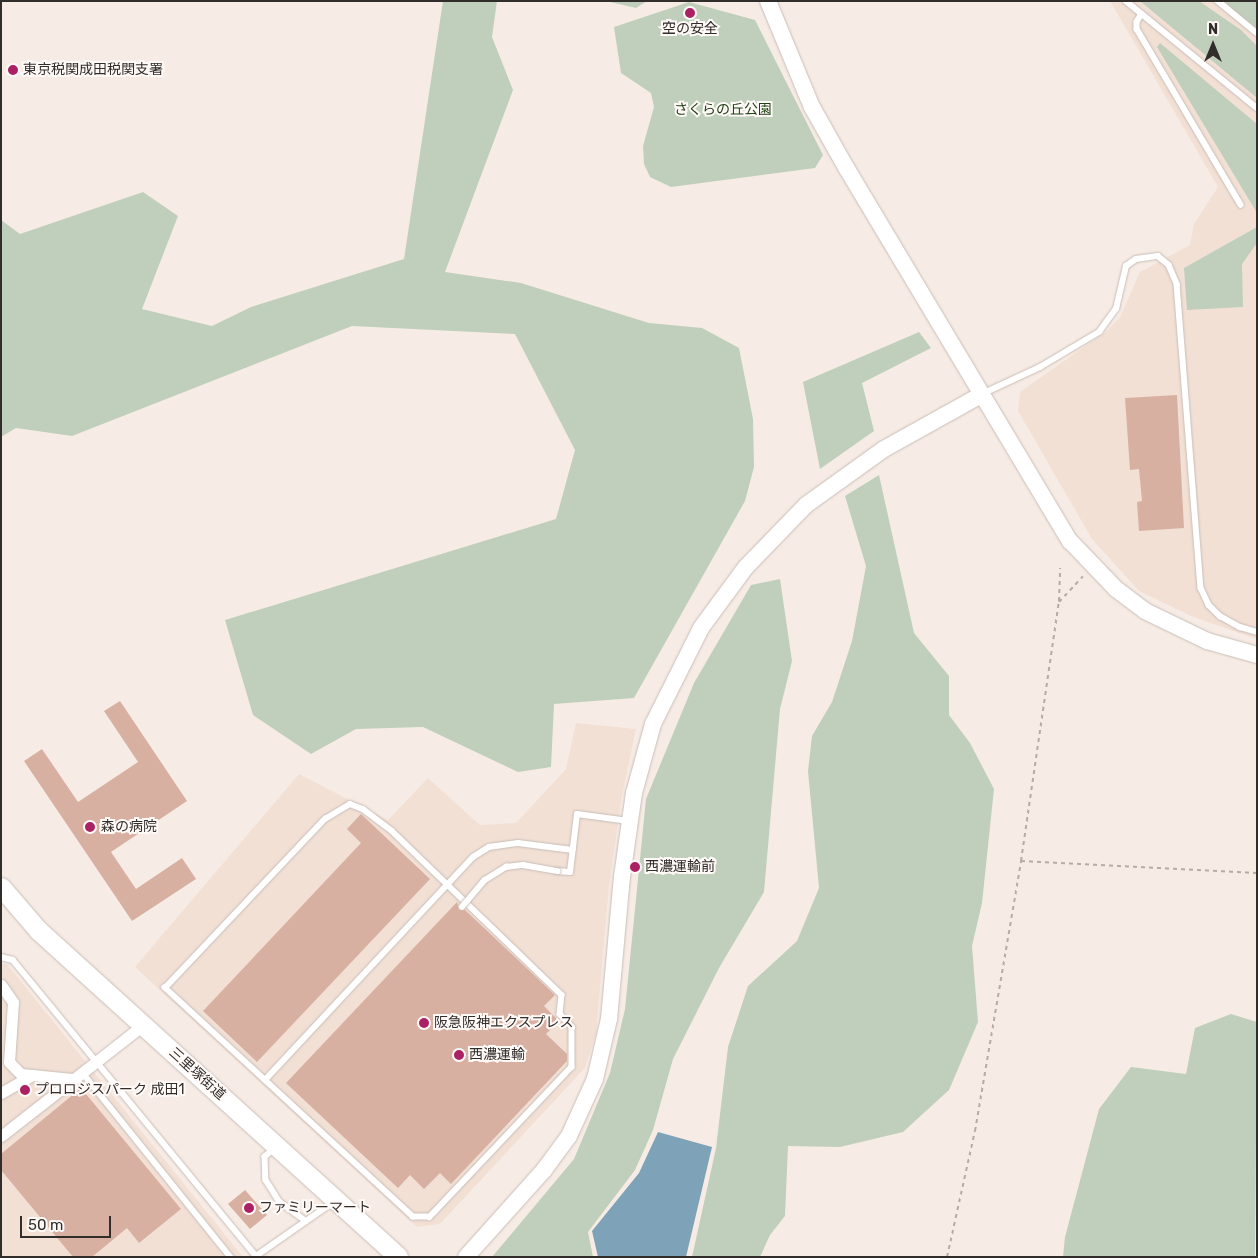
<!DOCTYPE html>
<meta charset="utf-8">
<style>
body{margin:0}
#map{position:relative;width:1258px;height:1258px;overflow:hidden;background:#f7ece5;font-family:Rubik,"Noto Sans JP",sans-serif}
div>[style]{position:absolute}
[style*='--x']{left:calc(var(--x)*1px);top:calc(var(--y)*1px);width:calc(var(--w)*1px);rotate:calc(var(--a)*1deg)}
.built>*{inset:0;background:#f2e0d5}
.green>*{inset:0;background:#bfcfbb}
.water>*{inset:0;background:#7ea3b8}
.building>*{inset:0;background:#d8b0a1}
.path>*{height:2px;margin-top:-1px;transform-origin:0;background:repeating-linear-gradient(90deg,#b5aca6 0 4px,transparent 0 8px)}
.roads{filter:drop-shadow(0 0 1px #c8bdb7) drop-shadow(0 0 1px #c8bdb7)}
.lane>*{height:5.5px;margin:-2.75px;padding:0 2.75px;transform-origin:2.75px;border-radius:2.75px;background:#fff}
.street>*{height:11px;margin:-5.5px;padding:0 5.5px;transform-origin:5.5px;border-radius:5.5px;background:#fff}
.secondary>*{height:16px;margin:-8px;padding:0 8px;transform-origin:8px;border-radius:8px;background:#fff}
.primary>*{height:19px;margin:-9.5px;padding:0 9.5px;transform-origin:9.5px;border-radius:9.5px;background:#fff}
.bridges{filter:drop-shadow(0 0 1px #c8bdb7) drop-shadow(0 0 1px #c8bdb7)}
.lane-bridge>*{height:5.5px;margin:-2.75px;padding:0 2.75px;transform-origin:2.75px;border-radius:2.75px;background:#fff}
.dots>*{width:14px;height:14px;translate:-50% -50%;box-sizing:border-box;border:2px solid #fffaf8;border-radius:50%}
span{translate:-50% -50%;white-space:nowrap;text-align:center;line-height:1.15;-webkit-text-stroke:4px #fffaf8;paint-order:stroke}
.poi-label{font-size:14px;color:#312d2a}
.left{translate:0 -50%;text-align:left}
.park-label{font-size:14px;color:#1f4013}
.street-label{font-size:14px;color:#312d2a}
.frame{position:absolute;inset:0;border:2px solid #312d2a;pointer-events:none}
.north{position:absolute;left:1188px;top:20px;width:50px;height:50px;-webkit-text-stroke:4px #fffaf8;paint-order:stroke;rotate:0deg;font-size:14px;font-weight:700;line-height:20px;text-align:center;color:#312d2a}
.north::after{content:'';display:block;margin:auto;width:18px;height:22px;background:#312d2a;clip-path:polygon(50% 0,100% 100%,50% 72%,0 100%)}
.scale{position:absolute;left:20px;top:1216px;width:91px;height:22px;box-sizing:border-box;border:2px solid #312d2a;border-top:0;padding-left:6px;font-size:15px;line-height:18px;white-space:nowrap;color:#312d2a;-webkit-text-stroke:4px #fffaf8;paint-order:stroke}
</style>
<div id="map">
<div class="built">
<i style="clip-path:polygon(1110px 1px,1257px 1px,1257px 639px,1193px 617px,1139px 591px,1092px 539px,1018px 411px,1020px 392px,1108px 330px,1120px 317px,1140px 272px,1190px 245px,1194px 224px,1218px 187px)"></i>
<i style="clip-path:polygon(576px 723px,636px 729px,622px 796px,609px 887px,596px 1034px,585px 1068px,440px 1224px,417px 1227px,135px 967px,299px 774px,388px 820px,428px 778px,480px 825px,516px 823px,566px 769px)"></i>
<i style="clip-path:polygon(1px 964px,7px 964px,243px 1257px,1px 1257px)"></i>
</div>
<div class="green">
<i style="clip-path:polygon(443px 1px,497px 1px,492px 37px,513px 90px,445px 272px,521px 283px,649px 323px,702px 328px,739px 348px,753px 419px,754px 467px,745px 501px,634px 698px,554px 704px,551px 767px,518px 772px,423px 727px,356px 729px,311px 754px,253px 715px,225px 620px,556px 519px,575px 450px,515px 334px,352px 326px,72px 436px,16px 428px,1px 437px,1px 220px,20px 234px,143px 192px,178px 216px,142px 309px,212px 326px,251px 307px,404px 259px)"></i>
<i style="clip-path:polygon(606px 1px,647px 1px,636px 8px)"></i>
<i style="clip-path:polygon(1140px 1px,1199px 1px,1241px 30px,1257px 46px,1257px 98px)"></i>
<i style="clip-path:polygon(1224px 1px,1257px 1px,1257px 34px)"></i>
<i style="clip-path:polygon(689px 2px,755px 20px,823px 155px,815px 168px,671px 187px,650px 177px,644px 164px,643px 146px,654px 107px,651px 93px,621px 73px,614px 27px)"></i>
<i style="clip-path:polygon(1160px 43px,1257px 124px,1257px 213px,1157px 47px)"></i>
<i style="clip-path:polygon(1257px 227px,1257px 243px,1242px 264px,1243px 307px,1187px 310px,1184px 268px)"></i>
<i style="clip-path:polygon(919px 332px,931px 348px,862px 383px,874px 431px,820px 469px,803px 382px)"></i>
<i style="clip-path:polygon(879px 475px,914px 633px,949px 676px,949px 715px,970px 743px,994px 789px,982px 903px,972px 946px,978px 1022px,949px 1090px,903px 1132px,840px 1147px,788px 1146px,785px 1216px,770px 1235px,760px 1257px,692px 1257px,716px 1148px,728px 1047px,748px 986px,797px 941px,819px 888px,808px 771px,812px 736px,832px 702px,852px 641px,866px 566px,845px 496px)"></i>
<i style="clip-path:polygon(780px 579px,792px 661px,780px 709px,764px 892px,719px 968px,673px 1059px,653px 1130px,635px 1170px,588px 1232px,593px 1257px,492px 1257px,574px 1159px,610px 1073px,625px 1009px,646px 799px,694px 683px,751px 585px)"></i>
<i style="clip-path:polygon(1231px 1014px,1257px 1022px,1255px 1257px,1063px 1257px,1065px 1237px,1099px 1109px,1131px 1067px,1186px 1074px,1195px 1028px)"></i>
</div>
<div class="water">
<i style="clip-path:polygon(658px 1132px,712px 1147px,686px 1257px,598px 1257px,592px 1231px,639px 1173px)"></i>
</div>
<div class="building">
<i style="clip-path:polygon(1177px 395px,1184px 528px,1139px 531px,1137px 502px,1142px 501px,1139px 469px,1130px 470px,1125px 398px)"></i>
<i style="clip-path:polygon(120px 701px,187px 801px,111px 852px,136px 889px,182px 858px,196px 879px,132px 921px,24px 761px,42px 749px,78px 802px,138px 762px,104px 711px)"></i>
<i style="clip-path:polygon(361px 814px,430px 879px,257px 1062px,203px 1011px,361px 843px,347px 829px)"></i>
<i style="clip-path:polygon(457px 902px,459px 910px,465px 910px,555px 995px,544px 1006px,559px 1021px,546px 1034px,567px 1054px,567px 1061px,451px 1184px,440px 1173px,424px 1189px,410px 1175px,398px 1188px,286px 1083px)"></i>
<i style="clip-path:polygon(81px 1088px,181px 1209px,139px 1243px,127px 1228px,92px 1257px,73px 1257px,1px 1170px,1px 1154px)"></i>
<i style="clip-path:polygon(245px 1190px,267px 1215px,250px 1229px,228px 1204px)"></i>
</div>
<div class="path">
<i style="--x:1059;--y:601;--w:33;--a:-88"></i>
<i style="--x:1021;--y:861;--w:262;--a:-81.7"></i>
<i style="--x:1059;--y:602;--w:35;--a:-47"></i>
<i style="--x:947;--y:1257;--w:129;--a:-77.5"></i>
<i style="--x:975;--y:1131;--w:274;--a:-80.3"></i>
<i style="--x:1021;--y:861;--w:236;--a:2.9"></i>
</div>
<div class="roads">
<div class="lane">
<i style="--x:1126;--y:1;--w:169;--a:39.2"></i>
<i style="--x:1218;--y:1;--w:50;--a:39.4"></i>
<i style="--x:1142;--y:14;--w:9;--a:122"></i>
<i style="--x:1137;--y:22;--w:7;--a:90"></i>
<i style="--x:1137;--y:29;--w:204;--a:59.4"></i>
<i style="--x:984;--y:393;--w:62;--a:-24.9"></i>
<i style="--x:1040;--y:367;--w:69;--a:-30.7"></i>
<i style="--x:1099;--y:332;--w:29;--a:-54"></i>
<i style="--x:1116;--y:309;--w:44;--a:-76.9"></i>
<i style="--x:1126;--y:266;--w:12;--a:-35"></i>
<i style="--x:1136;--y:259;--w:22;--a:-8"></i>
<i style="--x:1158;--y:256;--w:14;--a:39"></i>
<i style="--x:1169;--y:265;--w:21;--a:67"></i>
<i style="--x:1177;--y:284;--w:305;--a:85.5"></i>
<i style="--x:1201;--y:588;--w:19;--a:65"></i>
<i style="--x:1209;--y:605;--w:16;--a:45"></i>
<i style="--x:1220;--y:616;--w:23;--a:29"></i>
<i style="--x:1240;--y:627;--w:18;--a:16"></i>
<i style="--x:350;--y:804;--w:14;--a:21"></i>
<i style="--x:363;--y:809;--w:36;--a:37"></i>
<i style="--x:392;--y:831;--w:236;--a:44"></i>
<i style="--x:562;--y:995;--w:19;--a:96"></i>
<i style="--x:560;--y:1014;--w:18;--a:47"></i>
<i style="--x:572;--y:1027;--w:40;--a:90"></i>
<i style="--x:572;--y:1067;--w:207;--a:133.4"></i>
<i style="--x:430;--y:1217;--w:17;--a:180"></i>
<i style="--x:413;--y:1217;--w:338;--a:-137.3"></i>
<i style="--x:165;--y:988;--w:233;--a:-46.6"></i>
<i style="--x:325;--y:819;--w:29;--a:-31"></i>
<i style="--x:557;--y:871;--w:13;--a:4"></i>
<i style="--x:570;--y:872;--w:58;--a:-83.1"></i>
<i style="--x:577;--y:814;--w:52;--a:7.7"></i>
<i style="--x:1;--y:957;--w:12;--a:14"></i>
<i style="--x:13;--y:960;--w:384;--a:50.6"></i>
<i style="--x:82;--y:1072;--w:238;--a:51.2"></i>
<i style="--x:266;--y:1079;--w:304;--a:-47"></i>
<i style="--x:473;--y:857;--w:19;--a:-32"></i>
<i style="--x:489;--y:847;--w:29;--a:-8"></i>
<i style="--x:518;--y:843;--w:55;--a:7.3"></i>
<i style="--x:276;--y:1148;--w:14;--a:141"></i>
<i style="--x:265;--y:1157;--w:23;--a:88"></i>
<i style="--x:266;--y:1180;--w:26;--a:58"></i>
<i style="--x:280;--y:1202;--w:32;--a:36"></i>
<i style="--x:256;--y:1256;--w:93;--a:-34.9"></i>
</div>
<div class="street">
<i style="--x:1;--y:985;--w:21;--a:55"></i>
<i style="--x:13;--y:1002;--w:60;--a:93.8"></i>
<i style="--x:9;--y:1062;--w:17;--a:45"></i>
<i style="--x:21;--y:1074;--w:11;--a:5"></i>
<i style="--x:1;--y:1093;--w:36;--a:-30"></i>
<i style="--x:32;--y:1075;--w:40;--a:5.7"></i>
<i style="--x:1;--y:1136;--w:180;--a:-38"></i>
</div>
<div class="secondary">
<i style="--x:768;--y:1;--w:115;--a:67.5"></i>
<i style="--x:812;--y:107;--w:71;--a:60.6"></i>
<i style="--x:847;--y:169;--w:434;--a:59.1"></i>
<i style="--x:1070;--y:541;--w:66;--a:46.2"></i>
<i style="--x:1116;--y:589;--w:36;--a:37"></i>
<i style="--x:1145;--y:611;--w:69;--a:25.8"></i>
<i style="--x:1207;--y:641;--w:52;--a:15.6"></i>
<i style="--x:466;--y:1257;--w:117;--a:-48.1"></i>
<i style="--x:544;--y:1170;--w:42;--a:-53.7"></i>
<i style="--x:569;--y:1136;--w:63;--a:-65.5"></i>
<i style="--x:595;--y:1079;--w:62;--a:-76.9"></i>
<i style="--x:609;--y:1019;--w:143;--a:-84.8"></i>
<i style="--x:622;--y:877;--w:85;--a:-81.9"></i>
<i style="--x:634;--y:793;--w:72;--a:-74.6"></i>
<i style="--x:653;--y:724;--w:107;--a:-63.4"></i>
<i style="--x:701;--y:628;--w:76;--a:-53.6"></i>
<i style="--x:746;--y:567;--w:86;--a:-45.9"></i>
<i style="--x:806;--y:505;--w:96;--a:-35.7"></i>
<i style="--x:884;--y:449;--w:111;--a:-29.1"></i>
</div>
<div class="primary">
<i style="--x:1;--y:887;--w:57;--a:49.3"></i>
<i style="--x:38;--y:930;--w:486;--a:42.2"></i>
</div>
</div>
<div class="bridges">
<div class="lane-bridge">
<i style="--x:462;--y:907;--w:35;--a:-50"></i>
<i style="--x:485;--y:880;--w:25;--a:-32"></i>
<i style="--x:506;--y:867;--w:17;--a:-7"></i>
<i style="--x:523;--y:865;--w:35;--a:10"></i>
</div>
</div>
<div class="dots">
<i style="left:690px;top:13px;background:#aa2164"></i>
<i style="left:13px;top:70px;background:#aa2164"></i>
<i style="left:90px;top:827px;background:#aa2164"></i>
<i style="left:635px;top:867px;background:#aa2164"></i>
<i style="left:424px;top:1023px;background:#aa2164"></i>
<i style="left:459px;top:1055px;background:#aa2164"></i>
<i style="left:25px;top:1090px;background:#aa2164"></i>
<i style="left:249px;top:1208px;background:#aa2164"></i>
</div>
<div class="poi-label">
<span style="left:690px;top:29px">空の安全</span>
<span class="left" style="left:23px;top:70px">東京税関成田税関支署</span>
<span class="left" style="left:101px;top:827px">森の病院</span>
<span class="left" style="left:645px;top:867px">西濃運輸前</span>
<span class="left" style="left:434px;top:1023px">阪急阪神エクスプレス</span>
<span class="left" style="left:469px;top:1055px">西濃運輸</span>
<span class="left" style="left:35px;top:1090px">プロロジスパーク 成田1</span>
<span class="left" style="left:259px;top:1208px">ファミリーマート</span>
</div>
<div class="park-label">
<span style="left:723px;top:110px">さくらの丘公園</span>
</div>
<div class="street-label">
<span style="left:197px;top:1074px;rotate:42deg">三里塚街道</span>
</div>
<div class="frame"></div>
<div class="north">N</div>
<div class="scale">50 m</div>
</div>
